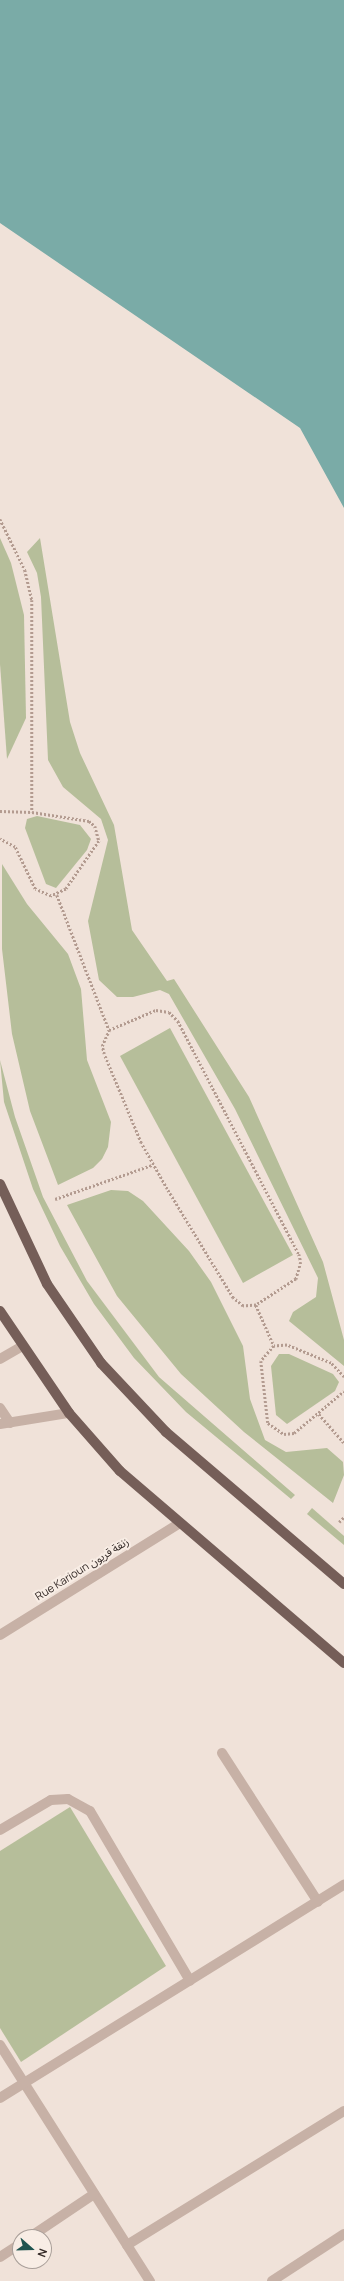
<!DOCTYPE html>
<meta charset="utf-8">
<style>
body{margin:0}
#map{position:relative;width:344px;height:2281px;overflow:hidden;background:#f0e2d9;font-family:Manrope,"Noto Sans Arabic",sans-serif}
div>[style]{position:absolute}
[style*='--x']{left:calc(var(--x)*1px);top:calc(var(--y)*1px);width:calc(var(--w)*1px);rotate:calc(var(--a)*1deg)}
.green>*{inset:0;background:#b6be9a}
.water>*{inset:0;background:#7aaba7}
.path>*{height:2.5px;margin-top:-1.25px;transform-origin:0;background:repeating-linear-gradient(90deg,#b39b90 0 2px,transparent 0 4px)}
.minor>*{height:10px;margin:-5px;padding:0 5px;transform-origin:5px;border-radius:5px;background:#c7b1a6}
.major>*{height:10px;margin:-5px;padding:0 5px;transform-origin:5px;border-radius:5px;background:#755e58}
span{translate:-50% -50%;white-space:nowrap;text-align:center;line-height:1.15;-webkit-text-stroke:4px #f8ede5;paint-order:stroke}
.street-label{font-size:11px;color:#332926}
.north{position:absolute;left:12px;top:2229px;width:40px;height:40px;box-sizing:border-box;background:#f8ede5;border:1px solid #a99f99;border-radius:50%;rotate:110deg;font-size:11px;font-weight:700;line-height:16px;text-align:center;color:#332926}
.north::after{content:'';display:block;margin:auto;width:14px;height:18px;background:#1e534f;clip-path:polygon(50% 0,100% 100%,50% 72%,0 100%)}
</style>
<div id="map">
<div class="green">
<i style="clip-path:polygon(0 538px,11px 563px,24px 615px,26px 718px,7px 759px,0 664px)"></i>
<i style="clip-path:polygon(40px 538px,70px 722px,80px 753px,114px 825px,132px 930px,167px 981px,174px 979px,249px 1097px,323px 1262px,344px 1340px,344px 1366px,289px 1321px,293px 1312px,316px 1297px,318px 1278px,235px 1109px,169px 994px,160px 990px,133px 997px,117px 997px,99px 980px,88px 921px,108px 840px,101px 819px,63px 787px,48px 760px,41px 597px,37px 573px,27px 552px)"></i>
<i style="clip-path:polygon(37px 816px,80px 825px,91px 839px,87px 850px,56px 888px,46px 884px,25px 828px,27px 819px)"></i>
<i style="clip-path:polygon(2px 864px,27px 904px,68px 954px,81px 989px,87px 1060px,111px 1122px,108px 1147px,102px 1159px,93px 1168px,58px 1185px,30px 1111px,12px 1034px,2px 949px)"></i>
<i style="clip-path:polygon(170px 1028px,293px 1255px,243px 1283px,120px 1056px)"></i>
<i style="clip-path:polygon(0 1060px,15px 1117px,43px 1197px,87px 1281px,159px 1377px,295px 1495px,291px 1499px,186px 1412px,134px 1358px,94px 1304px,60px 1246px,33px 1189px,4px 1102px)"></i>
<i style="clip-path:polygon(111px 1190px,128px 1191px,143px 1201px,189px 1251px,211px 1282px,243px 1346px,250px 1399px,265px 1440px,286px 1452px,327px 1448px,343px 1462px,344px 1475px,333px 1503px,244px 1432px,181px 1374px,117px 1296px,67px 1205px)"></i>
<i style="clip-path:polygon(279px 1354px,289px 1354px,333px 1374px,339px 1382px,335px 1391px,287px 1424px,276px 1415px,271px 1366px)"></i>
<i style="clip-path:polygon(312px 1508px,344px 1536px,344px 1545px,307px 1514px)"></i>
<i style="clip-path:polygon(70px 1807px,166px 1966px,21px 2062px,0 2028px,0 1851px)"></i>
</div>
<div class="water">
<i style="clip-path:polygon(0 0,344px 0,344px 508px,300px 428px,0 223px)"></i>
</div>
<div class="path">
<i style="--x:0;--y:519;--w:57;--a:63.9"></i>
<i style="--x:25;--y:570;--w:31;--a:77"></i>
<i style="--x:32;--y:600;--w:212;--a:90"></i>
<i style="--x:0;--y:811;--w:32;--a:2"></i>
<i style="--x:32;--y:812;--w:58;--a:9"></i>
<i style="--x:89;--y:821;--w:8;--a:40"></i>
<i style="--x:95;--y:826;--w:16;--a:75"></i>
<i style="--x:99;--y:841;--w:58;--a:124.5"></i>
<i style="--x:66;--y:889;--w:17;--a:155"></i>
<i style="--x:51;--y:896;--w:17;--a:-156"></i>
<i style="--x:35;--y:889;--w:47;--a:-115.5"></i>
<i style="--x:15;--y:847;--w:17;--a:-152"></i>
<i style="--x:57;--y:895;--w:145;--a:68.9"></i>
<i style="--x:156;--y:1010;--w:13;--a:9"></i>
<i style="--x:169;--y:1012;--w:13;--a:45"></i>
<i style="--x:178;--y:1021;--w:263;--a:62.6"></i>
<i style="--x:299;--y:1254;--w:8;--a:76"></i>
<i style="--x:301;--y:1262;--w:18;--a:106"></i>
<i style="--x:296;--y:1279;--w:48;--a:147"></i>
<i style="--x:256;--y:1305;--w:13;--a:176"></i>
<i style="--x:243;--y:1306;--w:13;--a:-141"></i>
<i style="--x:233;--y:1298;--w:127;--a:-121.2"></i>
<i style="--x:167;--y:1189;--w:53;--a:-119.5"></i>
<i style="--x:141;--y:1143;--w:96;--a:-112.6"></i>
<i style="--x:104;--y:1054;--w:8;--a:-104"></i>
<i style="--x:102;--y:1046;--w:17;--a:-66"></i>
<i style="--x:109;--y:1030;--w:51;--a:-23.1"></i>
<i style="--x:55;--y:1199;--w:103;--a:-19.3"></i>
<i style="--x:256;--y:1305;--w:45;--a:66.3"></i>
<i style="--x:344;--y:1377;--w:19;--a:-133"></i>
<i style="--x:331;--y:1363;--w:48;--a:-157.8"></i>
<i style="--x:287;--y:1345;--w:13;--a:176"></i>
<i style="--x:274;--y:1346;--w:20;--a:131"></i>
<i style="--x:261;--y:1361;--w:62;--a:83.6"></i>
<i style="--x:268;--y:1423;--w:19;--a:35"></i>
<i style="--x:284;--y:1434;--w:10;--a:-6"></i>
<i style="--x:294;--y:1433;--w:65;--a:-40"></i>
<i style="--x:319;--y:1414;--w:38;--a:49"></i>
<i style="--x:339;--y:1522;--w:7;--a:-45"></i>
</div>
<div class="minor">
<i style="--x:0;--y:1359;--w:24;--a:-30"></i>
<i style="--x:0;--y:1408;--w:18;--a:56"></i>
<i style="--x:0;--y:1424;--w:70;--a:-9.1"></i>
<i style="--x:0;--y:1635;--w:210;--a:-31.9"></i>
<i style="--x:222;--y:1753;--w:177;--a:57.2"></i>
<i style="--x:0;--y:1830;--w:59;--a:-30.5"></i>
<i style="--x:51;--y:1800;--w:17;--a:-3"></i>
<i style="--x:68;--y:1799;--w:25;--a:29"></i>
<i style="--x:90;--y:1811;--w:197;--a:59.5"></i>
<i style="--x:0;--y:2045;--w:280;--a:57.6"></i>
<i style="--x:0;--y:2098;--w:405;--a:-31.8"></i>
<i style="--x:30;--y:2237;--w:77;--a:-33.9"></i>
<i style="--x:127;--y:2245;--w:255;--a:-31.7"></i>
<i style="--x:0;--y:2257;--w:24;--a:-33"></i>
<i style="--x:272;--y:2281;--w:86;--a:-33.1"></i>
</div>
<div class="major">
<i style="--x:0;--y:1184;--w:110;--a:64.8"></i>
<i style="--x:47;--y:1284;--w:96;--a:55.6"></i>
<i style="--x:101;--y:1363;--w:95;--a:46.7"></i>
<i style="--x:166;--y:1432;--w:234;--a:40.5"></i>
<i style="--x:0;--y:1311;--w:123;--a:55.9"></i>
<i style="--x:69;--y:1413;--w:77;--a:48.7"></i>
<i style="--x:120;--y:1471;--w:295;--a:40.6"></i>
</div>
<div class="street-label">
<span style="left:82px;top:1569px;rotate:-32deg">Rue Karioun زنقة قريون</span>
</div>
<div class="north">N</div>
</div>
